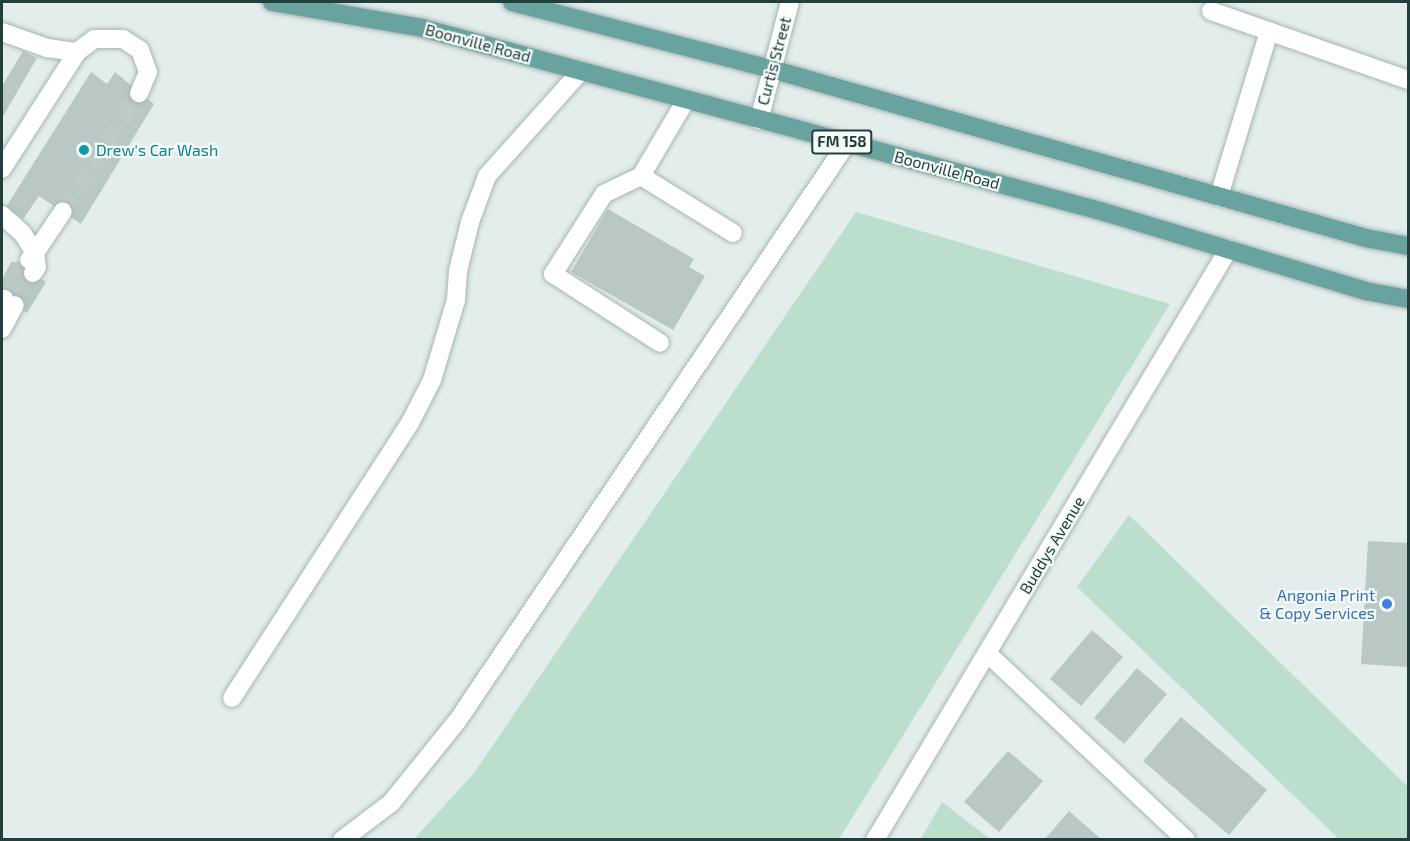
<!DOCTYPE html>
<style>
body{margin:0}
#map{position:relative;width:1410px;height:841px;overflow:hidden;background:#e3edeb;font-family:"Exo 2",sans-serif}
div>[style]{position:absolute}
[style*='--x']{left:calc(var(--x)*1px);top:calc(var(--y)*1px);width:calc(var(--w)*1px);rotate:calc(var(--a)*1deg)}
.green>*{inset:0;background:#bcdecc}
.building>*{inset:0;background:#b9c8c5}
.minor-tunnel>*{height:18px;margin-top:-9px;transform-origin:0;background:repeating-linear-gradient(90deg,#bdcac8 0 18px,transparent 0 27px)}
.roads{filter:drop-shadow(0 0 2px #a6b5b3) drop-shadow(0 0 2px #a6b5b3)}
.minor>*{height:18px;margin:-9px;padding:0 9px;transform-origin:9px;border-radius:9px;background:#fff}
.major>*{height:18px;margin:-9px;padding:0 9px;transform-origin:9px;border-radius:9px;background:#68a3a0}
.dots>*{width:16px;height:16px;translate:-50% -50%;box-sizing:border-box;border:3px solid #f4faf8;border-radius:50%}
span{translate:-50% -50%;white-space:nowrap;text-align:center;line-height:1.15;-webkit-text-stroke:4.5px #f4faf8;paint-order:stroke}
.shield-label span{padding:2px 4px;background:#f4faf8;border:2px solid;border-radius:4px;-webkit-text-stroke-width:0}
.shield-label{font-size:15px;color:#233f3d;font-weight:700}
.street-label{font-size:16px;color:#233f3d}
.culture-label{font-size:16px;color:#0d838f}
.left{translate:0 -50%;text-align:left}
.shop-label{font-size:16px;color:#366cbe}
.right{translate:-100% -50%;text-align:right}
.frame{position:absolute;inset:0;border:3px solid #233f3d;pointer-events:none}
</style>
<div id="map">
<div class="green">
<i style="clip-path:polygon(856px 212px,1170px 304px,839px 839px,414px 839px,474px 773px)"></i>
<i style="clip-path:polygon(1129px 515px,1408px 787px,1408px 839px,1339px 839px,1077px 587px)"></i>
<i style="clip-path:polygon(942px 802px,990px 839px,921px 839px)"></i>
</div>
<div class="building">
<i style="clip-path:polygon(23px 51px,37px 58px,2px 118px,2px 86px)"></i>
<i style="clip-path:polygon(91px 72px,107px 84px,115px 72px,154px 104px,81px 224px,39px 196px,23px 219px,6px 207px)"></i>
<i style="clip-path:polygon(608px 209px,694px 259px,689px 267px,705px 276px,673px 330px,571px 272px)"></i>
<i style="clip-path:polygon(12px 261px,46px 282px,27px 313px,2px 297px,2px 279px)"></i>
<i style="clip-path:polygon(1368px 541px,1408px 543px,1408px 667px,1361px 664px)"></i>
<i style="clip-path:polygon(1092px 630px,1123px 657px,1081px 706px,1050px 679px)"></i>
<i style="clip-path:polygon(1137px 668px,1167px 694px,1124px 744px,1094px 718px)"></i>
<i style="clip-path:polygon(1181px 717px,1267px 790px,1229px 835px,1143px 761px)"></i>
<i style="clip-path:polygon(1008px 751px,1043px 781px,999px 832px,964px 802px)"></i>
<i style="clip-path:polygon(1069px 811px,1102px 840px,1044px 840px)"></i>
</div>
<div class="minor-tunnel">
<i style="--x:63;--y:211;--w:140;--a:-57.2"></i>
<i style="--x:4;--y:299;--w:39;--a:-59"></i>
</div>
<div class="roads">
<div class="minor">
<i style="--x:1211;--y:11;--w:209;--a:19.3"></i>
<i style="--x:2;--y:32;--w:48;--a:19.6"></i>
<i style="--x:47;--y:48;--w:30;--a:8"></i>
<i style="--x:686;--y:100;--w:88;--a:120.6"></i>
<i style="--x:641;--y:176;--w:108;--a:31.8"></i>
<i style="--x:759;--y:120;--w:122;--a:-75.3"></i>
<i style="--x:2;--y:169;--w:139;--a:-57.3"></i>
<i style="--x:77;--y:52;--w:21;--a:-37"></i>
<i style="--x:94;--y:39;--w:29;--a:0"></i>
<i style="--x:123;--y:39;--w:20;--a:33"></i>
<i style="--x:140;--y:50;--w:23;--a:70"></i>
<i style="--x:148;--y:72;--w:23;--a:113"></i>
<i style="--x:641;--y:176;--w:41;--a:154.1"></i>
<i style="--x:604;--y:194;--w:95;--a:122.5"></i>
<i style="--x:553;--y:274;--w:127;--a:32.8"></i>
<i style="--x:1219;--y:196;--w:172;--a:-73.1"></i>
<i style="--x:2;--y:215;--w:28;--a:42"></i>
<i style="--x:23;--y:234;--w:22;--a:58"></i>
<i style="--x:35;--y:253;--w:9;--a:131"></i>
<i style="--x:33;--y:273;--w:7;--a:-56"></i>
<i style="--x:37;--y:267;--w:14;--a:-98"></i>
<i style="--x:35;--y:253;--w:50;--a:-56.3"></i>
<i style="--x:2;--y:302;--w:4;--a:-56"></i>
<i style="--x:2;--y:329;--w:27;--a:-62"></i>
<i style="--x:987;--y:653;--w:273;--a:43.2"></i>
<i style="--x:232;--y:698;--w:328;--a:-57.1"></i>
<i style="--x:410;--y:423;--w:48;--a:-62.9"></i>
<i style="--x:432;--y:380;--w:84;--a:-73.3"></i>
<i style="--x:456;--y:300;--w:29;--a:-86"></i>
<i style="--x:458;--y:271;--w:50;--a:-76.2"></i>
<i style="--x:470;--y:222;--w:49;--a:-69.7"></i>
<i style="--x:487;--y:176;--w:141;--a:-48.2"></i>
<i style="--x:342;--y:840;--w:61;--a:-37.1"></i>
<i style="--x:391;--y:803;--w:107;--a:-51.1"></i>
<i style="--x:458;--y:720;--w:696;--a:-56.01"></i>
<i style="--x:875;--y:840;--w:688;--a:-59.11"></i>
</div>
<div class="major">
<i style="--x:272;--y:2;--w:152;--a:9.8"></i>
<i style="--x:422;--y:28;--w:706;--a:15.1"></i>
<i style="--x:1104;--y:212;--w:273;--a:16.8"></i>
<i style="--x:1365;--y:291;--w:44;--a:10.5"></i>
<i style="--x:512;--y:2;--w:268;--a:14.5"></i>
<i style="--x:771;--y:69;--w:619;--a:15.86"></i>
<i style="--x:1366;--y:238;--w:43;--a:10.8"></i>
</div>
</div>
<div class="dots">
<i style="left:84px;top:150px;background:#0f9aa8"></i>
<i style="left:1387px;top:604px;background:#3f7fe0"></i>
</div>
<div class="shield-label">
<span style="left:842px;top:142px">FM 158</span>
</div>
<div class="street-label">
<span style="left:478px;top:43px;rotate:15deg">Boonville Road</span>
<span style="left:774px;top:61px;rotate:-75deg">Curtis Street</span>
<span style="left:947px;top:170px;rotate:15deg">Boonville Road</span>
<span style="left:1052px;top:545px;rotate:-59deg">Buddys Avenue</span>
</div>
<div class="culture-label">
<span class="left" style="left:96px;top:150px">Drew's Car Wash</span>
</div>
<div class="shop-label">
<span class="right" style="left:1375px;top:604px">Angonia Print<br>&amp; Copy Services</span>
</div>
<div class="frame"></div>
</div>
